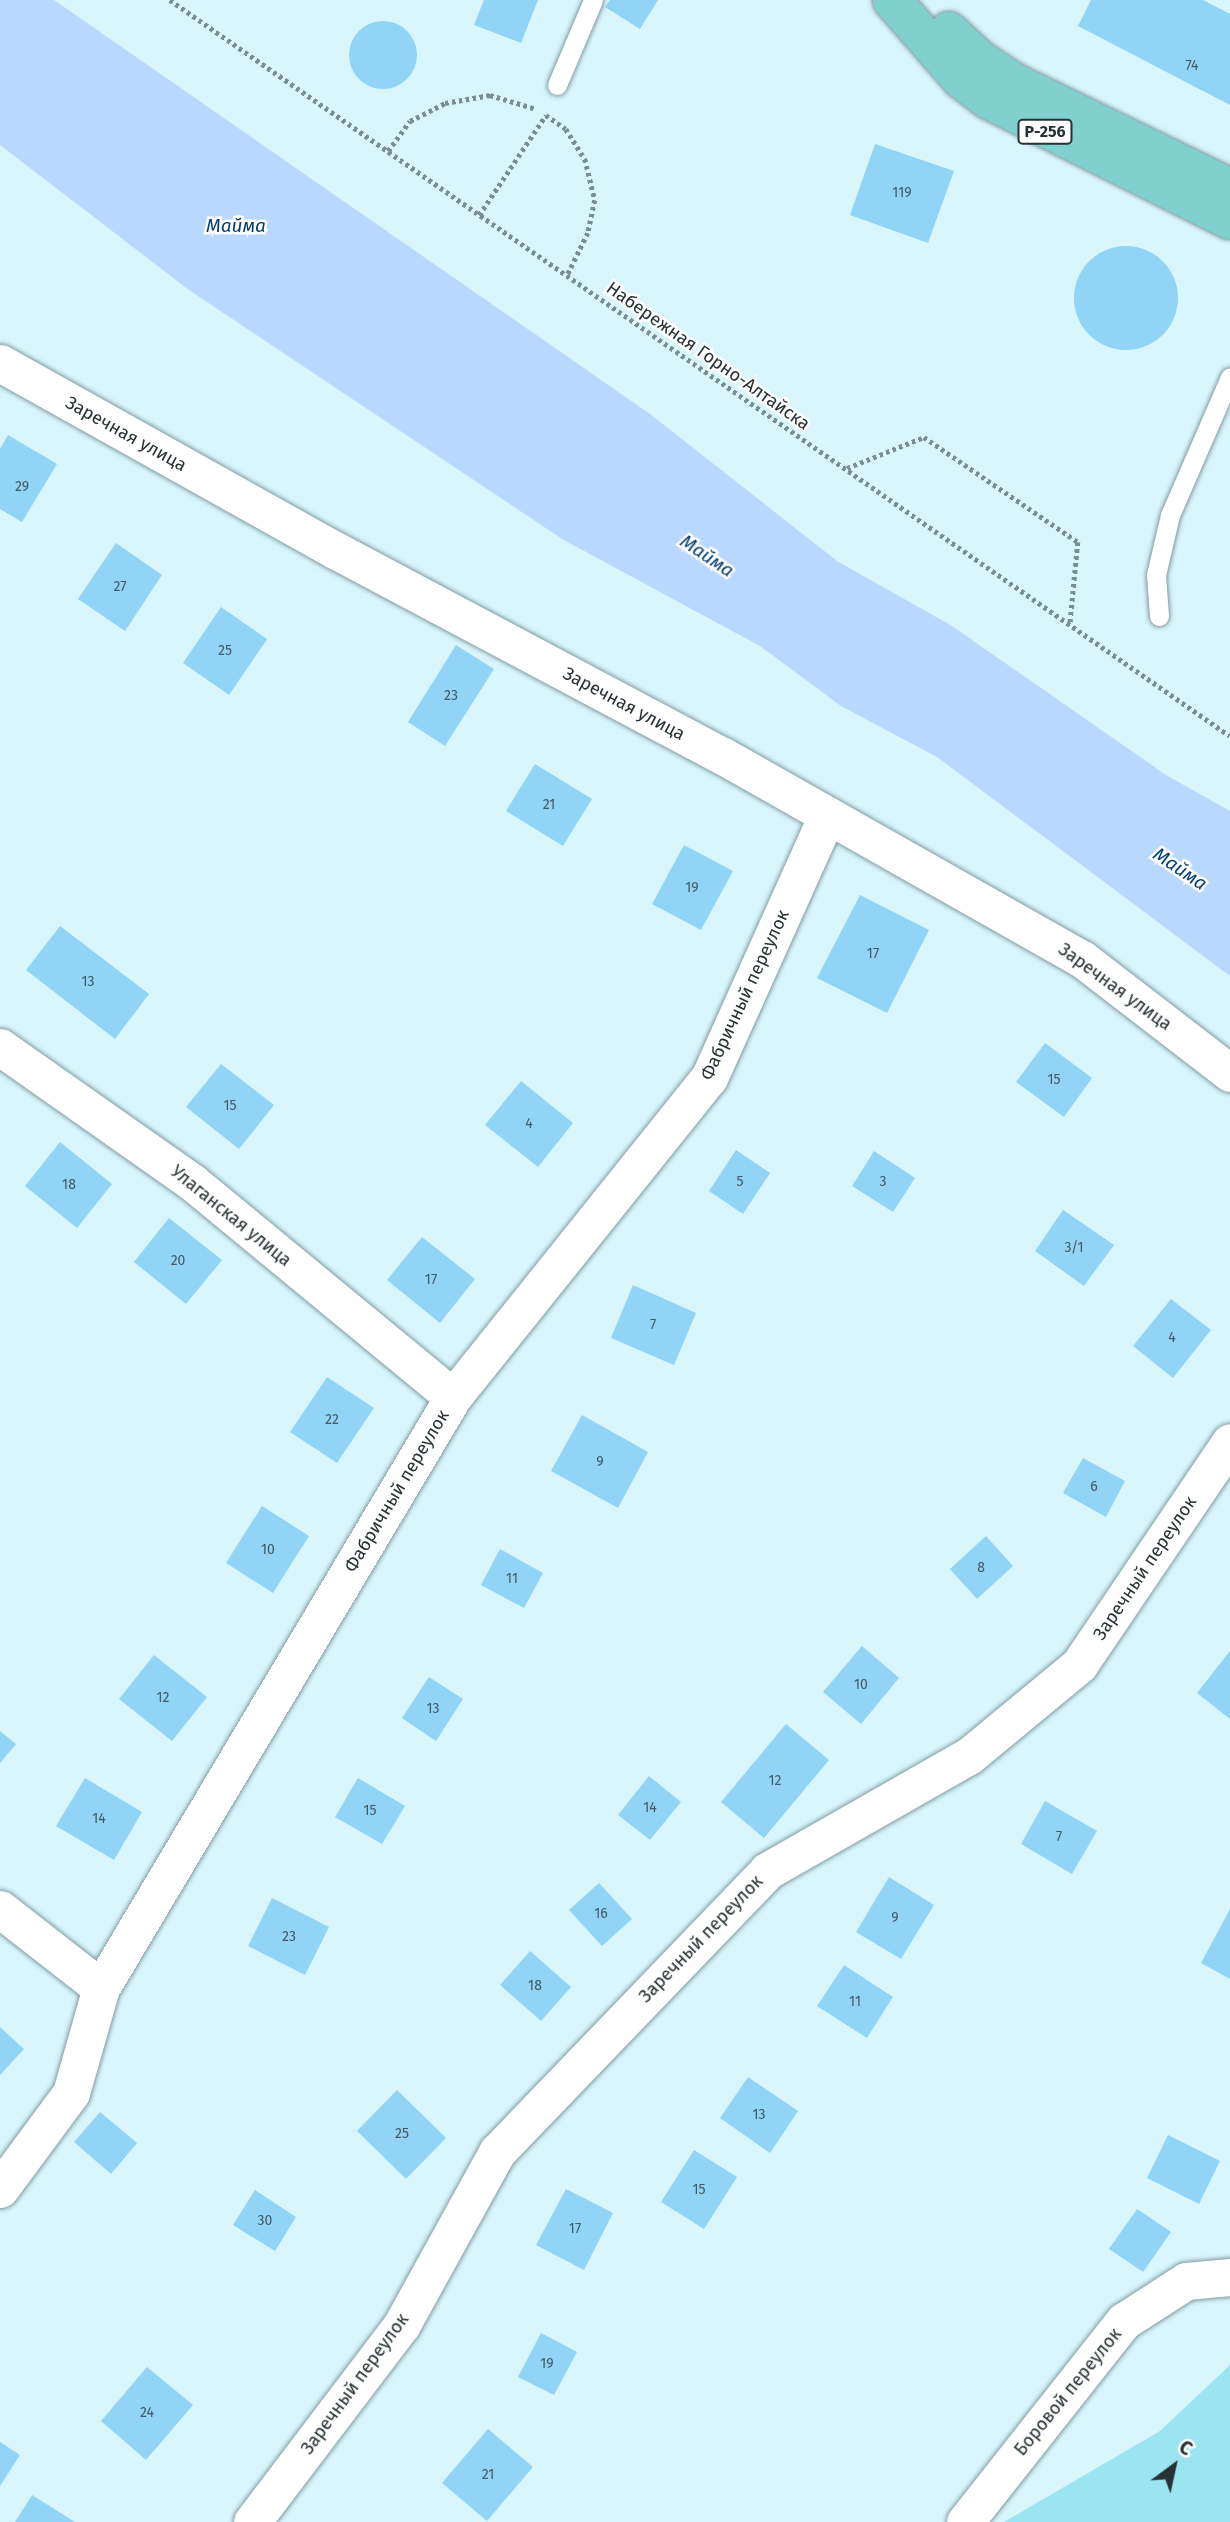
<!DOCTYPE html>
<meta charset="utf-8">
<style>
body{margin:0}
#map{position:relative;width:1230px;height:2522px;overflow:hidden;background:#d9f6fc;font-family:"Fira Sans",sans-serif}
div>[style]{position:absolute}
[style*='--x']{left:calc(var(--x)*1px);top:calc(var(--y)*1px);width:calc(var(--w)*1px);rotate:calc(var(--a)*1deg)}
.green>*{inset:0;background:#9be5f3}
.water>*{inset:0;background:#b9d8fe}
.building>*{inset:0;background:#91d4f6}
.round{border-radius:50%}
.path>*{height:4.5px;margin-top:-2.25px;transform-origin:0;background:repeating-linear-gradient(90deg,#7a8e91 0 3.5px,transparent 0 7px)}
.roads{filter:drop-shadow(0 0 2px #819ca1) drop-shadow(0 0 2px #819ca1)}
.service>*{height:19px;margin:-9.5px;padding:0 9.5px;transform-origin:9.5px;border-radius:9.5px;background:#fff}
.minor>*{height:37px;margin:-18.5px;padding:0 18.5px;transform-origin:18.5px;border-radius:18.5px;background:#fff}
.primary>*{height:38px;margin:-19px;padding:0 19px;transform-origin:19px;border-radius:19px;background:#80d0cd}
span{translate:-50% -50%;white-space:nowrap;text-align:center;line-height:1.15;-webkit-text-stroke:5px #fdfdfd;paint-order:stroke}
.number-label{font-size:14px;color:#425a64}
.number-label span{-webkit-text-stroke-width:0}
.shield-label span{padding:2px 5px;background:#fdfdfd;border:2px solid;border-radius:5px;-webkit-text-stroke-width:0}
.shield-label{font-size:16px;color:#273234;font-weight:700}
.street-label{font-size:18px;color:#273234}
.water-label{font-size:19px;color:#033d73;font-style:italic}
.north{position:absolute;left:1139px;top:2431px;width:70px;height:70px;-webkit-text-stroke:5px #fdfdfd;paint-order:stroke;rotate:33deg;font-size:19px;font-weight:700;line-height:28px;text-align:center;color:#273234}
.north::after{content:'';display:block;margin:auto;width:24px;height:32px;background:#273234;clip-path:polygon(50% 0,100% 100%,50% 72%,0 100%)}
</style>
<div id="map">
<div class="green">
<i style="clip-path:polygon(1230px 2365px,1230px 2522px,1004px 2522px,1160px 2431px)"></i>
</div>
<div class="water">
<i style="clip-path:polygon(0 0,54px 0,650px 414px,837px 561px,952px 626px,1166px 775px,1230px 811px,1230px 976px,937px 757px,841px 706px,760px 646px,562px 539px,189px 290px,0 145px)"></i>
</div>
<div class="building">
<i style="clip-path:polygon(484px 0,538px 0,521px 43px,474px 25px)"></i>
<i style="clip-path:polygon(610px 0,658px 0,640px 29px,605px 7px)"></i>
<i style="clip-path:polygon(1091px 0,1203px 0,1230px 14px,1230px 105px,1078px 26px)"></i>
<i class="round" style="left:349px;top:21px;width:68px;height:68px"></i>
<i style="clip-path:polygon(875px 144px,954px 171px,928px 243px,850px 215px)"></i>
<i class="round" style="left:1074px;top:246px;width:104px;height:104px"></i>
<i style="clip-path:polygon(8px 435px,57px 464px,22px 522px,0 509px,0 449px)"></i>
<i style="clip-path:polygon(116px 543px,162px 575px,125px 631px,78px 599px)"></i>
<i style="clip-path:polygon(221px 607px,267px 639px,229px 695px,183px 663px)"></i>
<i style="clip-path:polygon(456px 645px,494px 669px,445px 746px,408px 722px)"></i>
<i style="clip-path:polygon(535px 764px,592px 799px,563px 846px,506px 811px)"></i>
<i style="clip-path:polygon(684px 845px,733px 871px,701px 930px,652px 904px)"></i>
<i style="clip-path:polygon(860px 895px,929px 930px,887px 1013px,817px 978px)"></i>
<i style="clip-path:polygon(60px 926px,149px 994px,115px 1039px,26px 970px)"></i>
<i style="clip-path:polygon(1045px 1043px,1092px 1078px,1064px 1117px,1016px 1082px)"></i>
<i style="clip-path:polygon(221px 1064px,274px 1105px,239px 1149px,186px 1107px)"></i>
<i style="clip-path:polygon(521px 1081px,573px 1123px,538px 1167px,485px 1125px)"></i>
<i style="clip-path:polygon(60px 1142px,112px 1184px,77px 1228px,25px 1186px)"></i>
<i style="clip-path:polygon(736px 1150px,770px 1173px,743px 1214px,709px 1191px)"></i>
<i style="clip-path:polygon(874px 1151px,915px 1178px,893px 1212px,852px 1186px)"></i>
<i style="clip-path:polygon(1063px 1210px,1114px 1245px,1084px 1286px,1035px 1251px)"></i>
<i style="clip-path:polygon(169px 1218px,222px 1260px,186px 1304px,134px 1262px)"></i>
<i style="clip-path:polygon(422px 1237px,475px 1279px,440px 1323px,387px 1280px)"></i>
<i style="clip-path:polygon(633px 1285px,696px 1313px,674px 1365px,611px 1338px)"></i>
<i style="clip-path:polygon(1171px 1299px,1211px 1330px,1173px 1378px,1133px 1346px)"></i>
<i style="clip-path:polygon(327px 1377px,374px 1408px,337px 1463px,290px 1432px)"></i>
<i style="clip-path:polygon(582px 1415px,648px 1452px,618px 1508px,551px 1471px)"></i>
<i style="clip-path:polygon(1083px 1458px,1125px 1481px,1106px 1517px,1063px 1493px)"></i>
<i style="clip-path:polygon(262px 1506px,309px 1536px,273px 1593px,226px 1563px)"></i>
<i style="clip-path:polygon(986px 1536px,1013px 1566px,977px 1599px,950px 1569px)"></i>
<i style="clip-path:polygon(500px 1549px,543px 1573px,524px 1608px,481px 1585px)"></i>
<i style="clip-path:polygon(862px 1646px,899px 1678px,861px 1724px,823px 1692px)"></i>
<i style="clip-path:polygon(1230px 1651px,1230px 1719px,1197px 1693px)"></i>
<i style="clip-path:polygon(154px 1655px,207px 1697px,172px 1741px,119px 1699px)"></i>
<i style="clip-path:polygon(429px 1677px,463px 1699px,436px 1741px,402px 1718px)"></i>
<i style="clip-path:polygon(786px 1724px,829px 1760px,764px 1838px,721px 1802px)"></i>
<i style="clip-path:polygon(0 1731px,16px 1744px,0 1763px)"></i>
<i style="clip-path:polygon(649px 1776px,681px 1802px,650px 1840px,618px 1815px)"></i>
<i style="clip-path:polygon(85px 1778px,142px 1812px,114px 1860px,56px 1826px)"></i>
<i style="clip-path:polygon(358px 1778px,405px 1806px,382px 1844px,335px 1817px)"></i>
<i style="clip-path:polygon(1045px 1801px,1097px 1831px,1072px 1874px,1021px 1844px)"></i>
<i style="clip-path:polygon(889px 1877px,934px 1905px,901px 1959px,856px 1932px)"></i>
<i style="clip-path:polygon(599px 1883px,632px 1919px,602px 1946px,569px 1910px)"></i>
<i style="clip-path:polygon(272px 1898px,329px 1927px,305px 1975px,248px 1946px)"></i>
<i style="clip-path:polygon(1230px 1909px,1230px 1979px,1201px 1963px)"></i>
<i style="clip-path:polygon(530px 1951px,571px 1987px,541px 2021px,500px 1985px)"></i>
<i style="clip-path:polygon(844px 1965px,893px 1997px,867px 2038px,817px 2006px)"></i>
<i style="clip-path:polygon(0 2027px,24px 2049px,0 2075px)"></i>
<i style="clip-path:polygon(748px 2077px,798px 2111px,770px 2153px,720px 2118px)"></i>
<i style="clip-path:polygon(397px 2090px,446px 2138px,406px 2179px,357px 2131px)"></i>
<i style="clip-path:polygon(100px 2112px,137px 2143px,111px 2174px,74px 2142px)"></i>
<i style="clip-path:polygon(1168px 2135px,1220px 2161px,1199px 2204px,1147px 2178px)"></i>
<i style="clip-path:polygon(694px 2150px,737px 2177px,704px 2229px,661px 2202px)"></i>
<i style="clip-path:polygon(566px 2189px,613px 2213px,584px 2270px,536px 2245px)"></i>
<i style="clip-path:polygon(255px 2190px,296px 2217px,275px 2251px,233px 2225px)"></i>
<i style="clip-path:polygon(1137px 2209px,1171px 2232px,1143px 2272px,1109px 2249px)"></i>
<i style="clip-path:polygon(541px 2333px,577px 2352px,554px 2395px,518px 2377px)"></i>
<i style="clip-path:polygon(147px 2367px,193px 2405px,146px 2460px,101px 2421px)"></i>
<i style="clip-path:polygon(488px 2429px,533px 2467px,487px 2521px,442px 2483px)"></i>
<i style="clip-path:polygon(0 2442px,20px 2455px,0 2486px)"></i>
<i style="clip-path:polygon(32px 2495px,75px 2522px,15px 2522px)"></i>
</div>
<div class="path">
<i style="--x:170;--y:0;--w:1290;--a:34.77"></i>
<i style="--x:546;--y:115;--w:24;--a:35"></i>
<i style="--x:566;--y:129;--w:36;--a:58"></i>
<i style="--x:585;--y:159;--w:42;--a:76.3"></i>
<i style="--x:595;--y:200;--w:34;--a:102"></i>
<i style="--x:588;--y:233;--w:48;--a:116"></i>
<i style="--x:388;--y:151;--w:37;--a:-54"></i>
<i style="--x:410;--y:121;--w:39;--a:-27"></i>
<i style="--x:445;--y:103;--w:46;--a:-10.1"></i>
<i style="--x:490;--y:95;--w:48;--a:16.9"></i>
<i style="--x:479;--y:215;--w:120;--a:-56.2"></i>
<i style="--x:847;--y:468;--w:83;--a:-21.9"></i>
<i style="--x:924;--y:437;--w:186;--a:34.3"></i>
<i style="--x:1078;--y:542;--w:83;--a:95.5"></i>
</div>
<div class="roads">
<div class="service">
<i style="--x:557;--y:85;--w:92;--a:-67"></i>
<i style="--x:1159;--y:616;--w:41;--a:-94.2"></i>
<i style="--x:1156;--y:575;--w:62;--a:-76.9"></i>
<i style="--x:1170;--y:515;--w:150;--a:-66.5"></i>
</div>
<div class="minor">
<i style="--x:0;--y:363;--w:384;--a:29.2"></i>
<i style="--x:335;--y:550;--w:439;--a:28"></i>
<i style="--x:723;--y:756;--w:412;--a:29.5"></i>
<i style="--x:1082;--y:959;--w:187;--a:37.6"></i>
<i style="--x:0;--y:1047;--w:235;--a:35.1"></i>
<i style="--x:192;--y:1182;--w:338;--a:39.5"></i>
<i style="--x:0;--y:1909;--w:128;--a:38"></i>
<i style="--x:0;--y:2189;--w:119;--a:-53.5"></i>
<i style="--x:71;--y:2093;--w:109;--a:-74.1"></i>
<i style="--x:101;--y:1988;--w:688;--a:-59.22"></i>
<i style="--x:453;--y:1397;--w:409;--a:-51.3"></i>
<i style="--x:709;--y:1078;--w:288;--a:-65.8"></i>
<i style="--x:252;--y:2522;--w:246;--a:-52.8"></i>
<i style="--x:401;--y:2326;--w:199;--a:-61.1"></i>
<i style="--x:497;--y:2152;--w:390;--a:-46.1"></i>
<i style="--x:767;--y:1871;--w:232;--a:-29.7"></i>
<i style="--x:969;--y:1756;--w:143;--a:-39.6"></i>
<i style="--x:1079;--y:1665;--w:269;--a:-55.9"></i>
<i style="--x:965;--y:2522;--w:256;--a:-51.7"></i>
<i style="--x:1124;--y:2321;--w:74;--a:-32.8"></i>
<i style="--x:1186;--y:2281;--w:44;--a:-5.2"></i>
</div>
<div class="primary">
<i style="--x:892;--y:0;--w:105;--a:48.9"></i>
<i style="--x:961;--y:79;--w:35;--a:37"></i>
<i style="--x:989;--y:100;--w:269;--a:26.5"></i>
<i style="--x:949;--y:31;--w:42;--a:43.1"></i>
<i style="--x:980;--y:60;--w:42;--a:33.3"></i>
<i style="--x:1015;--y:83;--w:239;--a:26"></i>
</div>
</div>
<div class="number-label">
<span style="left:1192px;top:66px">74</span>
<span style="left:902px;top:193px">119</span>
<span style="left:22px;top:487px">29</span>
<span style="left:120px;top:587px">27</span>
<span style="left:225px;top:651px">25</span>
<span style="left:451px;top:696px">23</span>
<span style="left:549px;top:805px">21</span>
<span style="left:692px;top:888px">19</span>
<span style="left:873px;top:954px">17</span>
<span style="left:88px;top:982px">13</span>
<span style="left:1054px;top:1080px">15</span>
<span style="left:230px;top:1106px">15</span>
<span style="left:529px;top:1124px">4</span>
<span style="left:740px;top:1182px">5</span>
<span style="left:883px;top:1182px">3</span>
<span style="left:69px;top:1185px">18</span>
<span style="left:1074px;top:1248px">3/1</span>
<span style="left:178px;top:1261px">20</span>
<span style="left:431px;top:1280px">17</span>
<span style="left:653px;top:1325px">7</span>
<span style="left:1172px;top:1338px">4</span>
<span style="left:332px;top:1420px">22</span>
<span style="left:600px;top:1462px">9</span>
<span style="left:1094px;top:1487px">6</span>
<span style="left:268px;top:1550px">10</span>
<span style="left:981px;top:1568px">8</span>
<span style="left:512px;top:1579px">11</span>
<span style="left:861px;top:1685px">10</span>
<span style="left:163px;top:1698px">12</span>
<span style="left:433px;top:1709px">13</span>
<span style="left:775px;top:1781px">12</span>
<span style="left:650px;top:1808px">14</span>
<span style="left:370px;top:1811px">15</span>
<span style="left:99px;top:1819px">14</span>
<span style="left:1059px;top:1837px">7</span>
<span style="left:601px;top:1914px">16</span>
<span style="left:895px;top:1918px">9</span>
<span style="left:289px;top:1937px">23</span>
<span style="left:535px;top:1986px">18</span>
<span style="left:855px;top:2002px">11</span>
<span style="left:759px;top:2115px">13</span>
<span style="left:402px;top:2134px">25</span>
<span style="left:699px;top:2190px">15</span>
<span style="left:265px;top:2221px">30</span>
<span style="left:575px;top:2229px">17</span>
<span style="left:547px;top:2364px">19</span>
<span style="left:147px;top:2413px">24</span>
<span style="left:488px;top:2475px">21</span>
</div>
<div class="shield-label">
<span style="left:1045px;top:132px">Р-256</span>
</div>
<div class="street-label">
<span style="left:708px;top:356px;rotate:35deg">Набережная Горно-Алтайска</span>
<span style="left:126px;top:434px;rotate:29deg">Заречная улица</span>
<span style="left:624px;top:704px;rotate:28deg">Заречная улица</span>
<span style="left:1115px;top:987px;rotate:36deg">Заречная улица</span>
<span style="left:745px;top:995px;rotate:-65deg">Фабричный переулок</span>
<span style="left:231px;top:1216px;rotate:39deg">Улаганская улица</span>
<span style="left:397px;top:1491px;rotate:-59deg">Фабричный переулок</span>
<span style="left:1145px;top:1568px;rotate:-56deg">Заречный переулок</span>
<span style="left:701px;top:1939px;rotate:-46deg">Заречный переулок</span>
<span style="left:355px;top:2384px;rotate:-54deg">Заречный переулок</span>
<span style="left:1068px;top:2392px;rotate:-51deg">Боровой переулок</span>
</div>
<div class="water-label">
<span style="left:236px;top:226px">Майма</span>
<span style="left:707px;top:556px;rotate:34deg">Майма</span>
<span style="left:1180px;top:869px;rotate:34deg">Майма</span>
</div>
<div class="north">С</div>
</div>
